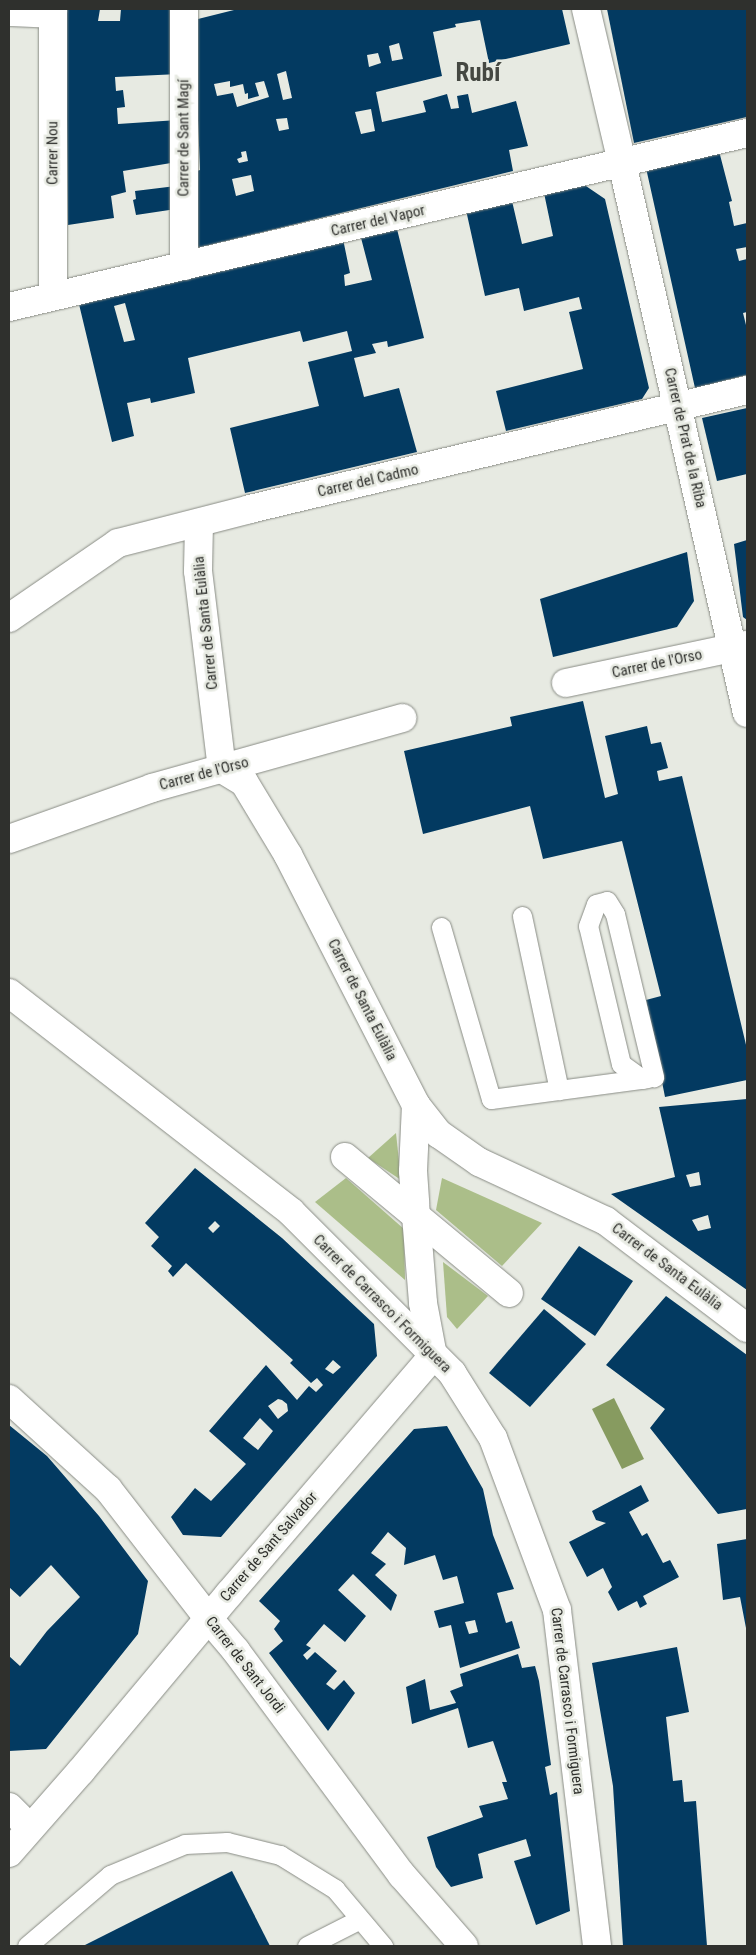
<!DOCTYPE html>
<meta charset="utf-8">
<style>
body{margin:0}
#map{position:relative;width:756px;height:1955px;overflow:hidden;background:#e7eae2;font-family:"Roboto Condensed",sans-serif}
div>[style]{position:absolute}
[style*='--x']{left:calc(var(--x)*1px);top:calc(var(--y)*1px);width:calc(var(--w)*1px);rotate:calc(var(--a)*1deg)}
.green>*{inset:0;background:#abbe89}
.water>*{inset:0;background:#879b60}
.building>*{inset:0;background:#033a61}
.roads{filter:drop-shadow(0 0 1px #898c85) drop-shadow(0 0 1px #898c85)}
.lane>*{height:19px;margin:-9.5px;padding:0 9.5px;transform-origin:9.5px;border-radius:9.5px;background:#fff}
.street>*{height:28px;margin:-14px;padding:0 14px;transform-origin:14px;border-radius:14px;background:#fff}
.secondary>*{height:28px;margin:-14px;padding:0 14px;transform-origin:14px;border-radius:14px;background:#fff}
span{translate:-50% -50%;white-space:nowrap;text-align:center;line-height:1.15;-webkit-text-stroke:5px #e7eae2;paint-order:stroke}
.street-label{font-size:15px;color:#2f302d}
.town-label{font-size:25px;color:#454842;font-weight:700}
.frame{position:absolute;inset:0;border:10px solid #2f302d;pointer-events:none}
</style>
<div id="map">
<div class="green">
<i style="clip-path:polygon(396px 1133px,401px 1180px,368px 1158px)"></i>
<i style="clip-path:polygon(346px 1178px,404px 1229px,405px 1280px,315px 1202px)"></i>
<i style="clip-path:polygon(442px 1178px,542px 1223px,502px 1266px,436px 1210px)"></i>
<i style="clip-path:polygon(443px 1262px,488px 1296px,457px 1329px,447px 1317px)"></i>
</div>
<div class="water">
<i style="clip-path:polygon(614px 1398px,644px 1459px,622px 1469px,592px 1409px)"></i>
</div>
<div class="building">
<i style="clip-path:polygon(66px 9px,100px 9px,98px 21px,120px 21px,121px 9px,180px 9px,179px 74px,115px 77px,116px 91px,123px 90px,125px 107px,117px 108px,118px 124px,178px 120px,177px 162px,123px 171px,126px 192px,111px 196px,114px 218px,68px 225px)"></i>
<i style="clip-path:polygon(evenodd,238px 9px,562px 9px,570px 44px,489px 63px,480px 20px,455px 24px,456px 27px,433px 32px,442px 76px,376px 92px,382px 122px,426px 112px,423px 101px,447px 94px,451px 109px,459px 108px,457px 96px,468px 94px,472px 113px,516px 101px,528px 146px,509px 150px,513px 171px,193px 249px,194px 172px,200px 170px,194px 20px,238px 9px,399px 43px,403px 59px,392px 61px,389px 46px,399px 43px,238px 9px,378px 53px,381px 63px,369px 67px,367px 55px,378px 53px,238px 9px,286px 71px,292px 98px,283px 100px,277px 74px,286px 71px,238px 9px,230px 81px,230px 87px,243px 84px,245px 94px,248px 93px,248px 99px,259px 96px,255px 83px,264px 81px,269px 97px,237px 107px,233px 93px,217px 96px,214px 84px,230px 81px,238px 9px,371px 109px,375px 131px,361px 134px,355px 112px,371px 109px,238px 9px,287px 118px,289px 129px,279px 131px,276px 119px,287px 118px,238px 9px,246px 151px,248px 161px,239px 163px,237px 159px,242px 157px,241px 152px,246px 151px,238px 9px,251px 175px,254px 191px,236px 196px,232px 179px,251px 175px)"></i>
<i style="clip-path:polygon(607px 9px,747px 9px,747px 117px,634px 143px)"></i>
<i style="clip-path:polygon(719px 151px,732px 201px,729px 202px,734px 226px,747px 223px,747px 247px,736px 249px,739px 261px,747px 259px,747px 312px,743px 313px,747px 329px,747px 375px,695px 388px,646px 168px)"></i>
<i style="clip-path:polygon(583px 184px,605px 199px,649px 388px,642px 399px,506px 431px,496px 391px,583px 369px,569px 312px,582px 309px,579px 297px,524px 311px,519px 288px,485px 296px,466px 210px,512px 201px,522px 244px,553px 236px,544px 193px)"></i>
<i style="clip-path:polygon(176px 186px,176px 209px,136px 215px,133px 200px,136px 199px,135px 191px)"></i>
<i style="clip-path:polygon(evenodd,396px 225px,424px 338px,388px 347px,387px 341px,372px 344px,376px 353px,354px 358px,364px 397px,399px 388px,417px 452px,245px 493px,230px 428px,319px 406px,308px 362px,352px 351px,347px 331px,303px 342px,300px 331px,188px 358px,195px 393px,151px 403px,150px 398px,127px 403px,134px 436px,112px 442px,78px 300px,343px 239px,350px 273px,344px 275px,345px 286px,372px 280px,360px 234px,396px 225px,125px 303px,135px 340px,124px 342px,114px 306px,125px 303px)"></i>
<i style="clip-path:polygon(747px 408px,747px 474px,717px 481px,702px 418px)"></i>
<i style="clip-path:polygon(747px 540px,747px 620px,743px 617px,734px 544px)"></i>
<i style="clip-path:polygon(687px 552px,694px 601px,677px 627px,553px 657px,540px 599px)"></i>
<i style="clip-path:polygon(583px 701px,605px 798px,618px 794px,605px 736px,647px 726px,651px 744px,661px 742px,668px 768px,657px 771px,659px 781px,682px 776px,747px 1049px,747px 1080px,665px 1097px,646px 1000px,661px 996px,622px 841px,543px 859px,530px 806px,423px 834px,404px 751px,512px 726px,510px 717px)"></i>
<i style="clip-path:polygon(evenodd,747px 1099px,747px 1290px,611px 1194px,675px 1177px,659px 1107px,747px 1099px,699px 1172px,701px 1185px,690px 1187px,686px 1175px,699px 1172px,747px 1099px,708px 1215px,711px 1228px,698px 1231px,692px 1220px,708px 1215px)"></i>
<i style="clip-path:polygon(evenodd,195px 1168px,282px 1238px,374px 1324px,377px 1356px,221px 1537px,183px 1535px,171px 1517px,195px 1488px,211px 1501px,246px 1464px,209px 1431px,266px 1365px,297px 1400px,309px 1386px,316px 1392px,323px 1385px,317px 1378px,311px 1383px,290px 1363px,293px 1360px,186px 1263px,173px 1277px,168px 1271px,172px 1266px,151px 1246px,159px 1237px,145px 1223px,195px 1168px,215px 1221px,220px 1226px,213px 1233px,208px 1228px,215px 1221px,195px 1168px,333px 1360px,341px 1367px,333px 1374px,325px 1369px,333px 1360px,195px 1168px,278px 1399px,282px 1400px,287px 1404px,288px 1411px,278px 1419px,268px 1406px,278px 1399px,195px 1168px,260px 1418px,273px 1431px,258px 1450px,243px 1438px,260px 1418px)"></i>
<i style="clip-path:polygon(579px 1246px,633px 1281px,595px 1336px,541px 1299px)"></i>
<i style="clip-path:polygon(666px 1296px,747px 1355px,747px 1509px,718px 1514px,650px 1428px,665px 1409px,606px 1365px)"></i>
<i style="clip-path:polygon(544px 1309px,586px 1344px,530px 1407px,489px 1373px)"></i>
<i style="clip-path:polygon(9px 1425px,47px 1456px,99px 1516px,148px 1581px,138px 1634px,46px 1749px,9px 1751px,9px 1656px,20px 1666px,47px 1631px,80px 1597px,51px 1565px,20px 1597px,9px 1587px)"></i>
<i style="clip-path:polygon(evenodd,447px 1426px,483px 1489px,493px 1535px,514px 1589px,497px 1593px,506px 1623px,512px 1621px,520px 1648px,460px 1668px,451px 1625px,439px 1628px,434px 1611px,464px 1603px,457px 1576px,443px 1580px,435px 1555px,404px 1565px,406px 1548px,388px 1532px,371px 1553px,386px 1564px,375px 1575px,397px 1595px,391px 1611px,353px 1574px,338px 1590px,366px 1616px,345px 1642px,324px 1624px,306px 1645px,311px 1648px,303px 1655px,307px 1660px,315px 1652px,337px 1671px,326px 1684px,334px 1690px,344px 1680px,355px 1693px,328px 1731px,269px 1653px,283px 1641px,274px 1629px,280px 1621px,259px 1601px,414px 1429px,447px 1426px,475px 1620px,478px 1632px,469px 1634px,465px 1622px,475px 1620px)"></i>
<i style="clip-path:polygon(641px 1485px,649px 1501px,629px 1512px,642px 1536px,647px 1533px,663px 1563px,670px 1560px,679px 1577px,643px 1596px,647px 1604px,640px 1608px,637px 1601px,618px 1611px,608px 1592px,612px 1587px,603px 1568px,587px 1577px,569px 1542px,606px 1523px,596px 1520px,592px 1511px)"></i>
<i style="clip-path:polygon(747px 1539px,747px 1628px,746px 1628px,740px 1597px,723px 1600px,717px 1544px)"></i>
<i style="clip-path:polygon(677px 1647px,689px 1712px,666px 1717px,673px 1781px,682px 1780px,684px 1802px,696px 1801px,707px 1946px,623px 1946px,613px 1786px,592px 1663px)"></i>
<i style="clip-path:polygon(518px 1654px,522px 1668px,535px 1666px,539px 1681px,551px 1765px,545px 1767px,550px 1795px,557px 1792px,570px 1911px,536px 1925px,514px 1861px,531px 1856px,526px 1839px,478px 1854px,483px 1878px,451px 1887px,436px 1867px,427px 1837px,483px 1817px,479px 1806px,508px 1799px,502px 1782px,507px 1782px,493px 1741px,468px 1748px,458px 1708px,412px 1724px,406px 1687px,425px 1679px,430px 1710px,456px 1703px,450px 1691px,463px 1686px,460px 1674px)"></i>
<i style="clip-path:polygon(232px 1871px,270px 1946px,83px 1946px)"></i>
</div>
<div class="roads">
<div class="lane">
<i style="--x:522;--y:916;--w:178;--a:78"></i>
<i style="--x:441;--y:927;--w:179;--a:73.8"></i>
<i style="--x:491;--y:1099;--w:158;--a:-7.6"></i>
<i style="--x:642;--y:1079;--w:26;--a:-144"></i>
<i style="--x:621;--y:1064;--w:142;--a:-103.4"></i>
<i style="--x:588;--y:926;--w:23;--a:-70"></i>
<i style="--x:596;--y:904;--w:11;--a:-15"></i>
<i style="--x:607;--y:901;--w:15;--a:58"></i>
<i style="--x:615;--y:914;--w:168;--a:76.5"></i>
<i style="--x:27;--y:1946;--w:109;--a:-40.5"></i>
<i style="--x:110;--y:1875;--w:81;--a:-22.5"></i>
<i style="--x:185;--y:1844;--w:42;--a:-2.7"></i>
<i style="--x:227;--y:1842;--w:55;--a:13.8"></i>
<i style="--x:280;--y:1855;--w:65;--a:31.7"></i>
<i style="--x:335;--y:1889;--w:75;--a:49.9"></i>
<i style="--x:307;--y:1946;--w:59;--a:-27"></i>
</div>
<div class="street">
<i style="--x:184;--y:9;--w:257;--a:90"></i>
<i style="--x:586;--y:9;--w:158;--a:76.8"></i>
<i style="--x:9;--y:12;--w:44;--a:2.6"></i>
<i style="--x:53;--y:296;--w:287;--a:-90"></i>
<i style="--x:9;--y:307;--w:758;--a:-13.27"></i>
<i style="--x:199;--y:523;--w:48;--a:91.2"></i>
<i style="--x:198;--y:571;--w:199;--a:83.1"></i>
<i style="--x:9;--y:618;--w:132;--a:-34.5"></i>
<i style="--x:118;--y:543;--w:136;--a:-14.4"></i>
<i style="--x:250;--y:509;--w:511;--a:-13.47"></i>
<i style="--x:566;--y:683;--w:185;--a:-11.9"></i>
<i style="--x:222;--y:769;--w:26;--a:31"></i>
<i style="--x:244;--y:782;--w:85;--a:58.9"></i>
<i style="--x:288;--y:855;--w:281;--a:62.9"></i>
<i style="--x:416;--y:1105;--w:37;--a:52"></i>
<i style="--x:439;--y:1134;--w:49;--a:35"></i>
<i style="--x:479;--y:1162;--w:140;--a:24.9"></i>
<i style="--x:606;--y:1221;--w:177;--a:37.2"></i>
<i style="--x:9;--y:839;--w:152;--a:-19.6"></i>
<i style="--x:152;--y:788;--w:260;--a:-15.6"></i>
<i style="--x:9;--y:993;--w:357;--a:37.8"></i>
<i style="--x:291;--y:1212;--w:228;--a:45"></i>
<i style="--x:452;--y:1373;--w:77;--a:57.8"></i>
<i style="--x:493;--y:1438;--w:184;--a:69.6"></i>
<i style="--x:557;--y:1610;--w:338;--a:83.2"></i>
<i style="--x:416;--y:1105;--w:66;--a:92.6"></i>
<i style="--x:413;--y:1171;--w:32;--a:86"></i>
<i style="--x:415;--y:1203;--w:100;--a:85.4"></i>
<i style="--x:423;--y:1303;--w:54;--a:79.3"></i>
<i style="--x:345;--y:1157;--w:213;--a:39.7"></i>
<i style="--x:9;--y:1399;--w:134;--a:42.3"></i>
<i style="--x:108;--y:1489;--w:165;--a:52.2"></i>
<i style="--x:209;--y:1619;--w:42;--a:49.8"></i>
<i style="--x:236;--y:1651;--w:279;--a:53.5"></i>
<i style="--x:402;--y:1875;--w:94;--a:48.9"></i>
<i style="--x:9;--y:1807;--w:30;--a:45"></i>
<i style="--x:9;--y:1853;--w:109;--a:-48.7"></i>
<i style="--x:81;--y:1771;--w:231;--a:-50.1"></i>
<i style="--x:229;--y:1594;--w:313;--a:-49.4"></i>
</div>
<div class="secondary">
<i style="--x:622;--y:163;--w:564;--a:77.2"></i>
</div>
</div>
<div class="street-label">
<span style="left:184px;top:138px;rotate:-90deg">Carrer de Sant Magí</span>
<span style="left:53px;top:153px;rotate:-90deg">Carrer Nou</span>
<span style="left:378px;top:221px;rotate:-13deg">Carrer del Vapor</span>
<span style="left:685px;top:438px;rotate:77deg">Carrer de Prat de la Riba</span>
<span style="left:368px;top:481px;rotate:-13deg">Carrer del Cadmo</span>
<span style="left:206px;top:623px;rotate:-96deg">Carrer de Santa Eulàlia</span>
<span style="left:657px;top:664px;rotate:-12deg">Carrer de l'Orso</span>
<span style="left:204px;top:774px;rotate:-15deg">Carrer de l'Orso</span>
<span style="left:362px;top:1000px;rotate:63deg">Carrer de Santa Eulàlia</span>
<span style="left:667px;top:1267px;rotate:37deg">Carrer de Santa Eulàlia</span>
<span style="left:382px;top:1304px;rotate:45deg">Carrer de Carrasco i Formiguera</span>
<span style="left:269px;top:1547px;rotate:-49deg">Carrer de Sant Salvador</span>
<span style="left:245px;top:1665px;rotate:52deg">Carrer de Sant Jordi</span>
<span style="left:567px;top:1701px;rotate:83deg">Carrer de Carrasco i Formiguera</span>
</div>
<div class="town-label">
<span style="left:478px;top:73px">Rubí</span>
</div>
<div class="frame"></div>
</div>
